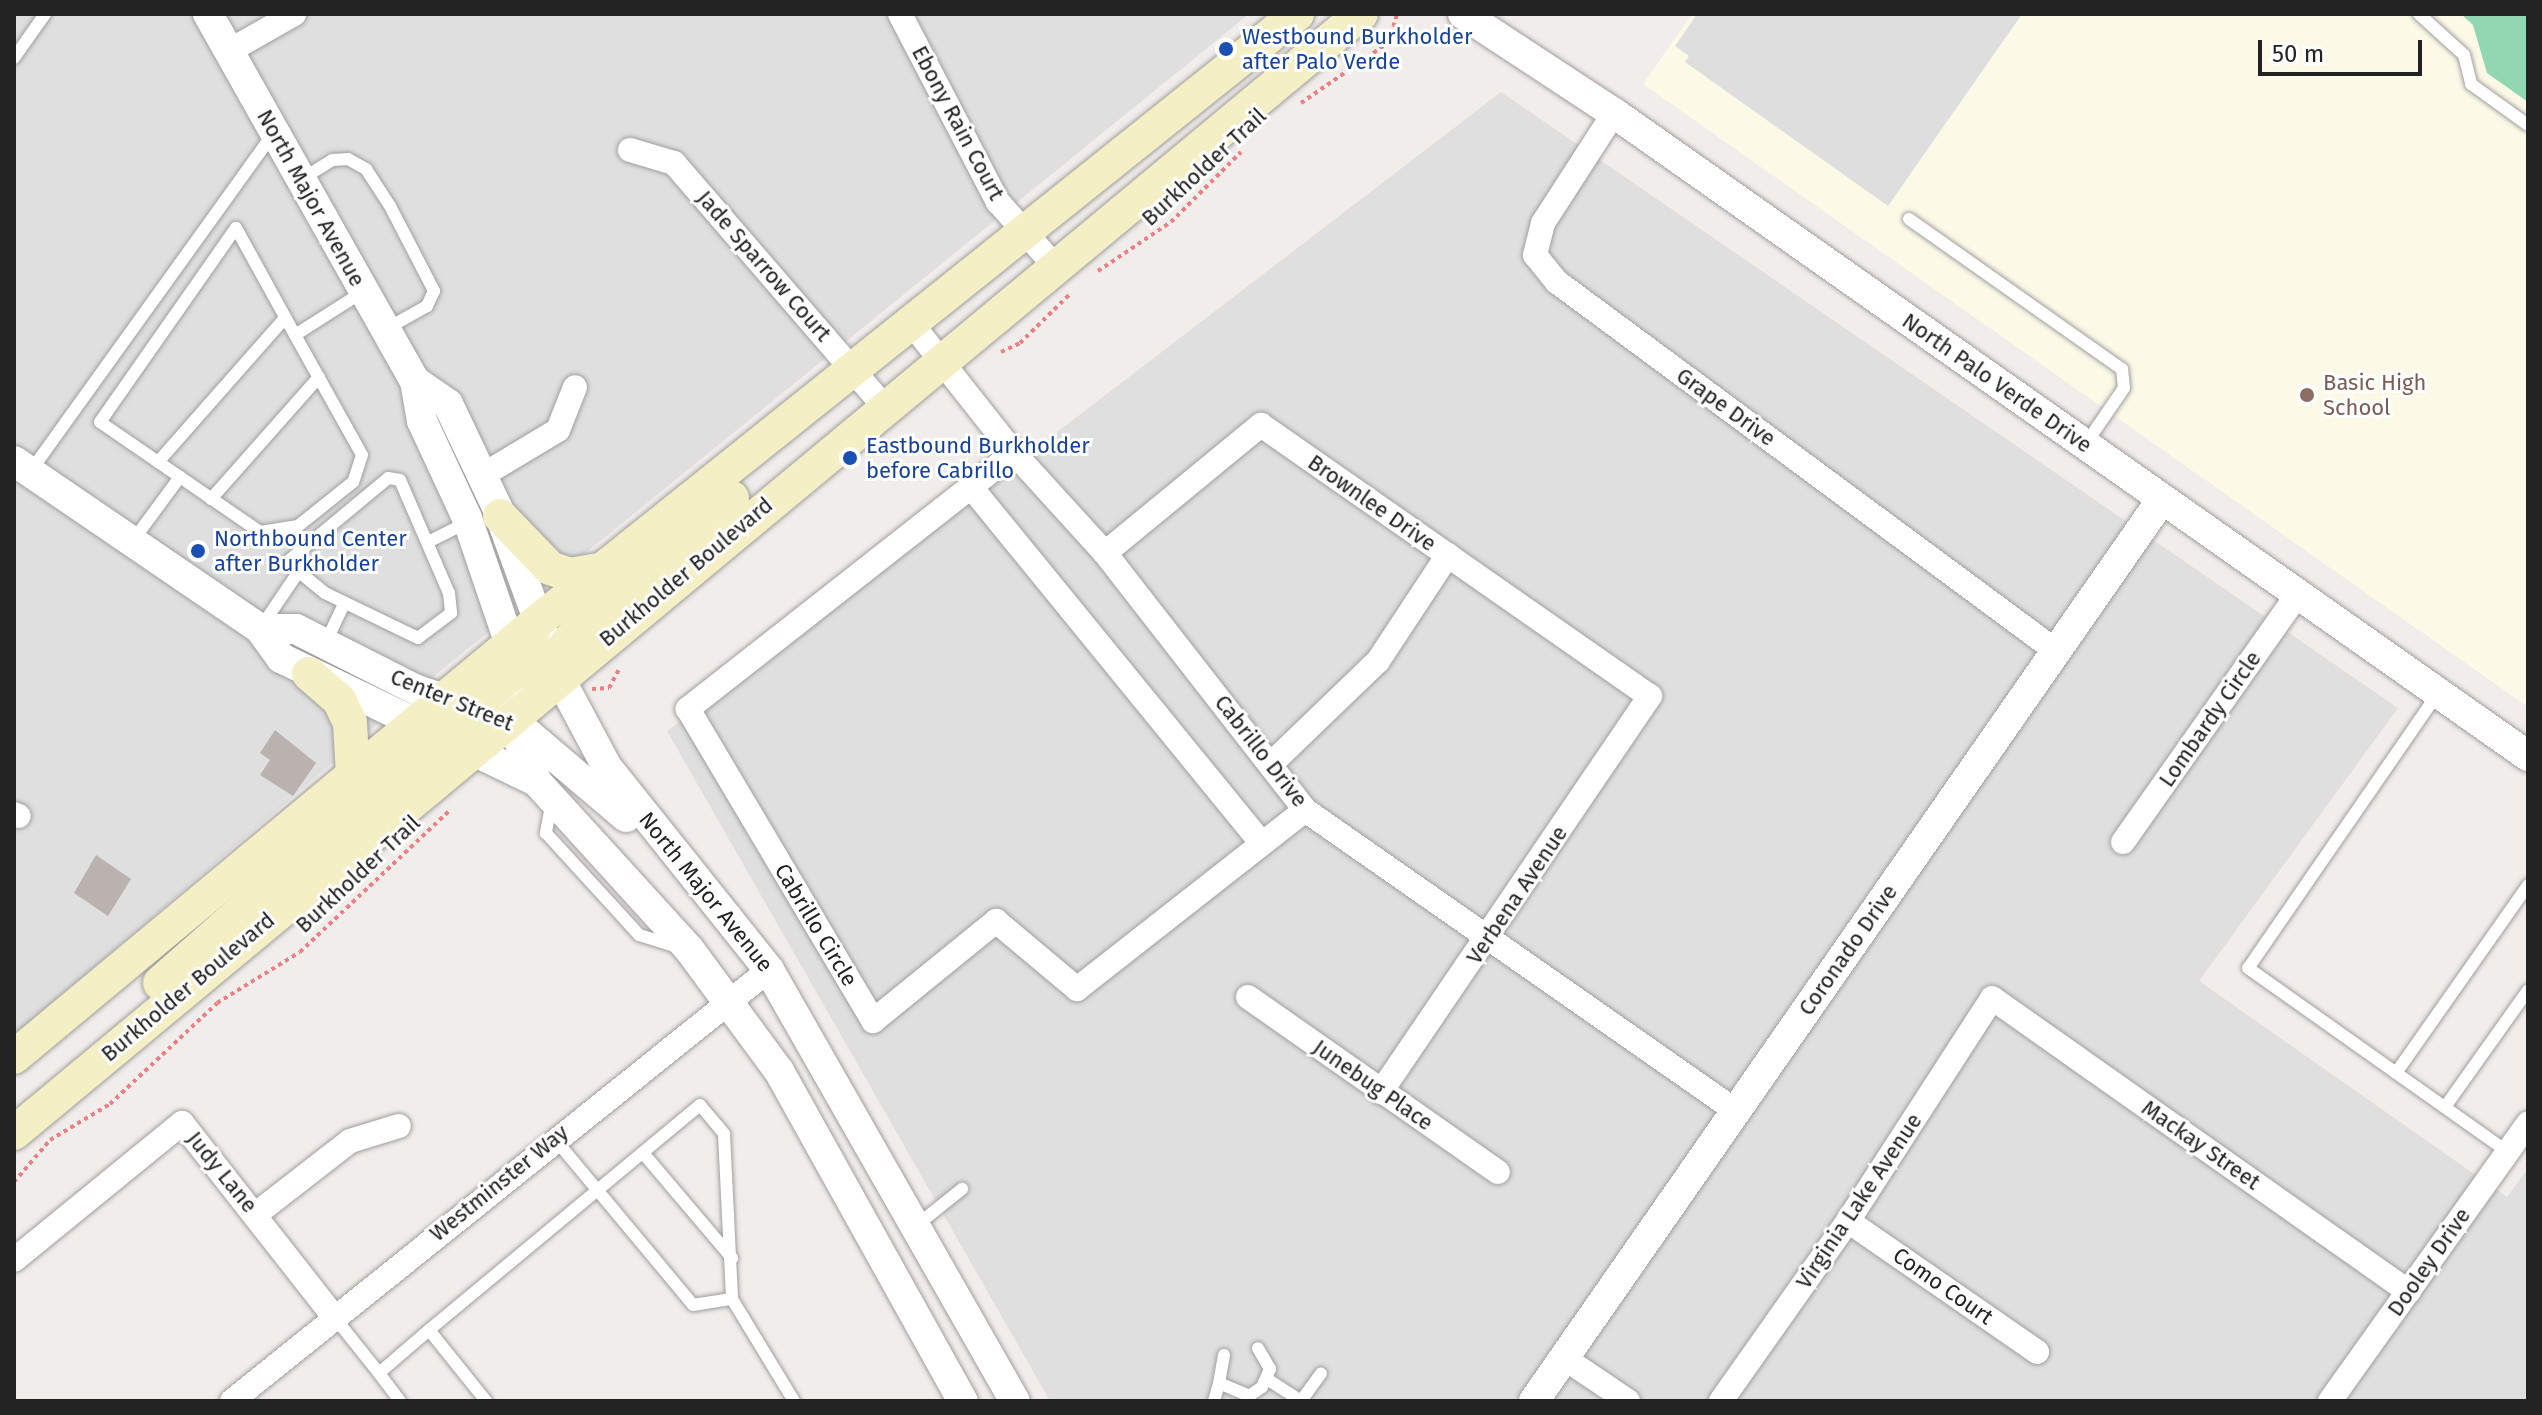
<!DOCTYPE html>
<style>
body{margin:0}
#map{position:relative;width:2542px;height:1415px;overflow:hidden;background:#f1edea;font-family:"Fira Sans",sans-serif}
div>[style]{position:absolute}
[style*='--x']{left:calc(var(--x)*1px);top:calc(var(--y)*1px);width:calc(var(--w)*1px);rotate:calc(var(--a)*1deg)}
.residential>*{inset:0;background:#e0dfdf}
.education>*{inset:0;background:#fcf9e7}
.pitch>*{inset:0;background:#91d7b1}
.parking>*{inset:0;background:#dedede}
.building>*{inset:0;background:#bab2af}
.path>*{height:4px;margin-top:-2px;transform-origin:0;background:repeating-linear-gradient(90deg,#ec7f85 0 4px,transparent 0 8px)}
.roads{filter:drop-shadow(0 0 2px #9f9f9f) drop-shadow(0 0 2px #9f9f9f)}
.service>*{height:12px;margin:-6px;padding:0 6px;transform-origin:6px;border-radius:6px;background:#fff}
.minor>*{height:24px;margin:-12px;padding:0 12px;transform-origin:12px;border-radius:12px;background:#fff}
.tertiary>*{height:30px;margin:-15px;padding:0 15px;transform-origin:15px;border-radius:15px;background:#fff}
.secondary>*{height:34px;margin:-17px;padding:0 17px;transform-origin:17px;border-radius:17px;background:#f4efc5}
.dots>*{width:22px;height:22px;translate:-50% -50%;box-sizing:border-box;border:4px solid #fff;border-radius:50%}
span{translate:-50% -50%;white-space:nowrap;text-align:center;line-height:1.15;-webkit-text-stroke:6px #fff;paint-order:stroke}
.transit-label{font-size:22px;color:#164399}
.left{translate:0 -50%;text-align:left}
.street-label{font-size:22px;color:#222}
.education-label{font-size:22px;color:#785e54}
.frame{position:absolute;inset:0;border:16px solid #222;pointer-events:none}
.scale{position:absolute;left:2258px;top:40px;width:164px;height:36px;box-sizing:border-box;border:4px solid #222;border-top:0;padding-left:10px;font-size:24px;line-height:28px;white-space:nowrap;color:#222;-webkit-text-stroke:6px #fff;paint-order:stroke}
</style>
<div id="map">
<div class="residential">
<i style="clip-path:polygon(14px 14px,1249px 14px,417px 690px,14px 1036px)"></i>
<i style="clip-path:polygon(1501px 92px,2398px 708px,2199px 981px,2507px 1197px,2528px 1168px,2528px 1401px,1050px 1401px,667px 731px)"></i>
</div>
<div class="education">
<i style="clip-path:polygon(1692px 14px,2528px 14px,2528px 707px,1643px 84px)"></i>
</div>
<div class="pitch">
<i style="clip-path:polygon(2461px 14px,2528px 14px,2528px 102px,2487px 73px,2473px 25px)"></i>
</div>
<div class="parking">
<i style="clip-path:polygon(1697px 14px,2022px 14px,1888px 206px,1685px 62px,1689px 56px,1675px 46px)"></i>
</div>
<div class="building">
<i style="clip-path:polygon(275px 730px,316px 763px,293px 796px,260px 775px,270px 760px,260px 753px)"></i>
<i style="clip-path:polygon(96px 855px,131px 879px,108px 916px,74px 893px)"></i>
</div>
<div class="path">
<i style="--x:1301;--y:103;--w:107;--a:-34.7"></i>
<i style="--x:1389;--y:42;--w:29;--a:-74"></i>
<i style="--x:1098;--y:271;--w:88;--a:-33.9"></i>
<i style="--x:1171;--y:222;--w:99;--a:-45"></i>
<i style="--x:1001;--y:352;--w:21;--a:-25"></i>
<i style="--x:1020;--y:343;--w:70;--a:-44.4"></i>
<i style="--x:592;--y:689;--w:17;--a:-3"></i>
<i style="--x:609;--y:688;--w:21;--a:-62"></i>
<i style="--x:14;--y:1182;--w:55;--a:-49.4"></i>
<i style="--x:50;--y:1140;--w:70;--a:-31"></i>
<i style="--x:110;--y:1104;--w:147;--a:-43.3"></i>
<i style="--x:217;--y:1003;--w:97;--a:-31.6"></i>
<i style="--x:300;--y:952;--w:207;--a:-43.4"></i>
</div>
<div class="roads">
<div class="service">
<i style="--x:2419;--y:14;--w:61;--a:42.3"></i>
<i style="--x:2464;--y:55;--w:30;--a:76"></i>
<i style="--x:2471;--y:84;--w:70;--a:35.7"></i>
<i style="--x:14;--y:58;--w:54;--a:-54.8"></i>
<i style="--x:302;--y:179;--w:36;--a:-32"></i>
<i style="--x:333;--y:160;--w:15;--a:-4"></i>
<i style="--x:348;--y:159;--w:21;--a:29"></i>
<i style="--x:366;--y:169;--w:44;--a:57"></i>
<i style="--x:390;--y:206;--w:96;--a:62.6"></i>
<i style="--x:434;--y:291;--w:17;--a:115"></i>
<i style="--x:427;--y:306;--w:47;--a:150.7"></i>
<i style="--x:1909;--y:219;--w:261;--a:35.2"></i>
<i style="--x:2122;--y:369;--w:19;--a:84"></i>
<i style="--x:2124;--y:388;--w:69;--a:124.4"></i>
<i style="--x:295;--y:335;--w:137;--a:60.8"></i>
<i style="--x:362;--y:455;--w:28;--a:108"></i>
<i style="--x:353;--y:482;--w:70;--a:141.3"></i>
<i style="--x:298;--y:526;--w:38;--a:171"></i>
<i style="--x:260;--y:532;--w:194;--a:-145.5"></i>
<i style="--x:100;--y:422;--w:237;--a:-55"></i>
<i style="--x:236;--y:228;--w:122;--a:61.1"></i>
<i style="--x:295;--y:335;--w:82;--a:-32.5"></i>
<i style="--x:158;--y:462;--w:192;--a:-48.6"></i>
<i style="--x:30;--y:472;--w:416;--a:-54.3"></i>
<i style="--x:388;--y:478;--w:12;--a:9"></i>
<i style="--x:400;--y:480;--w:123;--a:66.6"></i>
<i style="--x:449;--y:593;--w:20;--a:84"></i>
<i style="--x:451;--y:613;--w:41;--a:142.9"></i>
<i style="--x:418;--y:638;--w:103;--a:-154.2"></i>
<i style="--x:325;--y:593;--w:49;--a:-140.8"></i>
<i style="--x:287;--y:562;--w:131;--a:-39.7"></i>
<i style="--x:211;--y:499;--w:163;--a:-48.5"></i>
<i style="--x:132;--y:542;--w:81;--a:-53.6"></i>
<i style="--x:428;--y:542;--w:45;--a:-26.6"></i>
<i style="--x:261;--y:627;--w:64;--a:-55.8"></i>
<i style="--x:325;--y:644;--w:44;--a:-64.6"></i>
<i style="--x:2438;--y:693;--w:334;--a:124.6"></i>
<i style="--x:2248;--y:968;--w:319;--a:35.3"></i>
<i style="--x:552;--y:801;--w:33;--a:101"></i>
<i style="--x:546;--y:833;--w:138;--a:47.6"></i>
<i style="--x:639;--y:935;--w:39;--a:17"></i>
<i style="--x:2396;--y:1073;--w:230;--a:-54.9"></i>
<i style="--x:2445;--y:1107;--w:143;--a:-54.6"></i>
<i style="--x:554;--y:1138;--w:217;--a:50.2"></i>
<i style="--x:693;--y:1305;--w:39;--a:-9"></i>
<i style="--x:643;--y:1153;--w:138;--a:49.7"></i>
<i style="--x:917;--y:1225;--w:58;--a:-38.7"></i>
<i style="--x:335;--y:1318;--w:70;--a:51.3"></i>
<i style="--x:429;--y:1330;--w:352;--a:-39.7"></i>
<i style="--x:700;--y:1105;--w:38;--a:50"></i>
<i style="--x:724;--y:1134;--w:165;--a:87.2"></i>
<i style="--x:732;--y:1299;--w:119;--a:58.7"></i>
<i style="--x:1224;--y:1355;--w:28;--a:100"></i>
<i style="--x:1219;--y:1383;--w:33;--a:23"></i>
<i style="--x:1249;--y:1396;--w:16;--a:-35"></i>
<i style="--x:1262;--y:1387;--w:20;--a:-66"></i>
<i style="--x:1270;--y:1369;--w:24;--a:-120"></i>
<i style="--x:1267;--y:1379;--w:40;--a:32.9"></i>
<i style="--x:400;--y:1401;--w:35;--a:-127"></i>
<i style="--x:379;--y:1373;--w:66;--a:-40.7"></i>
<i style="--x:429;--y:1330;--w:91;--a:51.2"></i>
<i style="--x:1214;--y:1401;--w:19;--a:-74"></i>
<i style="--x:1301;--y:1401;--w:34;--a:-54"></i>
</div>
<div class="minor">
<i style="--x:900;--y:14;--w:212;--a:62.5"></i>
<i style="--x:998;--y:202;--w:83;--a:48.4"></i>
<i style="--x:229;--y:51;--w:75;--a:-29.6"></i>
<i style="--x:1614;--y:113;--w:131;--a:122.8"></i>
<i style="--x:1543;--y:223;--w:33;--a:104"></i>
<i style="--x:1535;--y:255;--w:35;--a:51"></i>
<i style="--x:1557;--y:282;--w:621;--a:36.48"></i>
<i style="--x:630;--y:150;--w:46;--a:16.5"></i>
<i style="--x:674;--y:163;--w:320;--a:49.2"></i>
<i style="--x:912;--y:324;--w:164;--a:51.7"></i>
<i style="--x:1014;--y:453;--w:135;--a:47.7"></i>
<i style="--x:1105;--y:553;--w:326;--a:52.1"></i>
<i style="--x:1305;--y:810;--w:526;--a:34.93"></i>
<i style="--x:1014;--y:453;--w:415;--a:141.9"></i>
<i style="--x:688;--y:709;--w:363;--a:59.3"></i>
<i style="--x:873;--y:1021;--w:159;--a:-39.1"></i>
<i style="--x:996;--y:921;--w:106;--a:40"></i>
<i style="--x:1077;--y:989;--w:290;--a:-38.1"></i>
<i style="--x:483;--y:475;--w:87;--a:-31"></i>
<i style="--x:558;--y:430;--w:46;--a:-68.4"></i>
<i style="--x:971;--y:487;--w:458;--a:50.8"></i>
<i style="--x:1105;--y:553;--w:202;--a:-39.4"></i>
<i style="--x:1261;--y:425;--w:474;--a:34.9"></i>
<i style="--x:1650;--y:696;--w:479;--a:124.2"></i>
<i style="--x:1273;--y:762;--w:146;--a:-43.9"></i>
<i style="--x:1378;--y:661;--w:127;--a:-56.6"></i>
<i style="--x:14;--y:814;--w:5;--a:22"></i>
<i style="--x:2123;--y:842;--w:302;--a:-54.8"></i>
<i style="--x:1248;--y:997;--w:305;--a:35"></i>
<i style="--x:256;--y:1214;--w:119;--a:-37.8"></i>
<i style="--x:350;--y:1141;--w:51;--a:-17"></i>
<i style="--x:1848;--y:1221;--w:230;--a:34.7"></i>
<i style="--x:14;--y:1260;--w:217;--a:-39.2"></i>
<i style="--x:182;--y:1123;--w:248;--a:51.9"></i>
<i style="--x:1564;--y:1358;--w:77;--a:33.9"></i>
<i style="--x:232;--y:1401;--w:689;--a:-38.75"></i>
<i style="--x:1721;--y:1401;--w:220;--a:-54.8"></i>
<i style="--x:1848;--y:1221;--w:265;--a:-57.1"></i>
<i style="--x:1992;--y:998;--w:510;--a:35.19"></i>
<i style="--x:2330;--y:1401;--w:341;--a:-54.5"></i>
</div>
<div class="tertiary">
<i style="--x:208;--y:14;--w:421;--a:60.6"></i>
<i style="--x:415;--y:381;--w:41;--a:80.1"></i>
<i style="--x:422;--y:421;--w:107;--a:65.1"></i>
<i style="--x:467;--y:518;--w:133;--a:71.2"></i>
<i style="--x:510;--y:644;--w:75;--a:90.8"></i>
<i style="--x:509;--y:719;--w:69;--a:66"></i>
<i style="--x:537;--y:782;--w:226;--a:47.7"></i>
<i style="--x:689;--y:949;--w:152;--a:53.6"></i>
<i style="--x:779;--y:1071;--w:378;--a:60.9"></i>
<i style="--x:1463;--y:14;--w:181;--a:33.3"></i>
<i style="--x:1614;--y:113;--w:1118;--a:35.13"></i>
<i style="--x:415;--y:381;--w:40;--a:34.9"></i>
<i style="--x:448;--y:404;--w:114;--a:64.6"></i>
<i style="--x:497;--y:507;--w:183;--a:69.9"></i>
<i style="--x:560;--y:679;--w:100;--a:61.9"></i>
<i style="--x:607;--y:767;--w:260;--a:51.4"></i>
<i style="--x:769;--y:970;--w:496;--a:60.3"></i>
<i style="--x:14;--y:461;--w:298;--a:34.3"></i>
<i style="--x:260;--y:629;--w:36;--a:54"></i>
<i style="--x:281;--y:658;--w:284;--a:25.8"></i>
<i style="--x:260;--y:629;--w:36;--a:0"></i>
<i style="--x:296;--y:629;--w:136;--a:26.8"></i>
<i style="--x:417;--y:690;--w:51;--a:18.4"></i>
<i style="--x:514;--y:722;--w:147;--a:40.3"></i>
<i style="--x:1534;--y:1401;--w:1099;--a:-55.15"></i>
</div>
<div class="secondary">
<i style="--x:500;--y:516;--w:72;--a:46.1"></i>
<i style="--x:550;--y:568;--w:21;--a:19"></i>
<i style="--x:570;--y:575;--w:36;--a:-10"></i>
<i style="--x:309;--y:674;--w:40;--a:41"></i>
<i style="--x:339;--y:700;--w:25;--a:64"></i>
<i style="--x:350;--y:723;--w:52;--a:86.7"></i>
<i style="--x:538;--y:680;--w:83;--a:-51.3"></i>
<i style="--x:590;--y:615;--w:184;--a:-39.5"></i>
<i style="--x:160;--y:983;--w:466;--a:-41.3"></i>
<i style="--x:510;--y:676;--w:50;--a:-62.4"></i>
<i style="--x:14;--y:1057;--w:682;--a:-39.76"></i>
<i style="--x:538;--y:621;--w:972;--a:-38.65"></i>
<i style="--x:14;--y:1133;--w:1751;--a:-39.72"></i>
</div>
</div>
<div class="dots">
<i style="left:1226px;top:49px;background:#1a4fb4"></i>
<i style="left:2307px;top:395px;background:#8d6e63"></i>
<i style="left:850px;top:458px;background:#1a4fb4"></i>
<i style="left:198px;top:551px;background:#1a4fb4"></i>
</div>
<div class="transit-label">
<span class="left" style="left:1242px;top:49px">Westbound Burkholder<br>after Palo Verde</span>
<span class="left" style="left:866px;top:458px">Eastbound Burkholder<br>before Cabrillo</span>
<span class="left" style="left:214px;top:551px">Northbound Center<br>after Burkholder</span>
</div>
<div class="street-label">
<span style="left:958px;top:123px;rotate:62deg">Ebony Rain Court</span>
<span style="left:1204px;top:167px;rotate:-43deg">Burkholder Trail</span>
<span style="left:311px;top:198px;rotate:61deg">North Major Avenue</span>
<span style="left:764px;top:266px;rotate:49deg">Jade Sparrow Court</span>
<span style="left:1997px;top:383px;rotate:35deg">North Palo Verde Drive</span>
<span style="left:1726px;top:407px;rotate:36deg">Grape Drive</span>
<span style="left:1372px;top:503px;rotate:35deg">Brownlee Drive</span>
<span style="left:686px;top:572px;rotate:-40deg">Burkholder Boulevard</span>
<span style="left:452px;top:700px;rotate:22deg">Center Street</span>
<span style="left:2210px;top:719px;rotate:-55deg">Lombardy Circle</span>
<span style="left:1261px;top:751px;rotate:52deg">Cabrillo Drive</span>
<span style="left:358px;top:874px;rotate:-43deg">Burkholder Trail</span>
<span style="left:706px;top:892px;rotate:51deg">North Major Avenue</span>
<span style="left:1517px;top:895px;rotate:-56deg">Verbena Avenue</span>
<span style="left:816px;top:925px;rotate:59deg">Cabrillo Circle</span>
<span style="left:1848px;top:950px;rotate:-55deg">Coronado Drive</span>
<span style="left:188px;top:987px;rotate:-40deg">Burkholder Boulevard</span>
<span style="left:1373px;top:1085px;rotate:35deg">Junebug Place</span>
<span style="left:2201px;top:1145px;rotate:35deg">Mackay Street</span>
<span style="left:222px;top:1172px;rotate:51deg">Judy Lane</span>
<span style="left:499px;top:1183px;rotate:-39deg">Westminster Way</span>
<span style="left:1859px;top:1201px;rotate:-56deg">Virginia Lake Avenue</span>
<span style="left:2429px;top:1262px;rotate:-55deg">Dooley Drive</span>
<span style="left:1943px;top:1286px;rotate:35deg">Como Court</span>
</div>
<div class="education-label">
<span class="left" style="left:2323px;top:395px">Basic High<br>School</span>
</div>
<div class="frame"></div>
<div class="scale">50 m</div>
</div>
